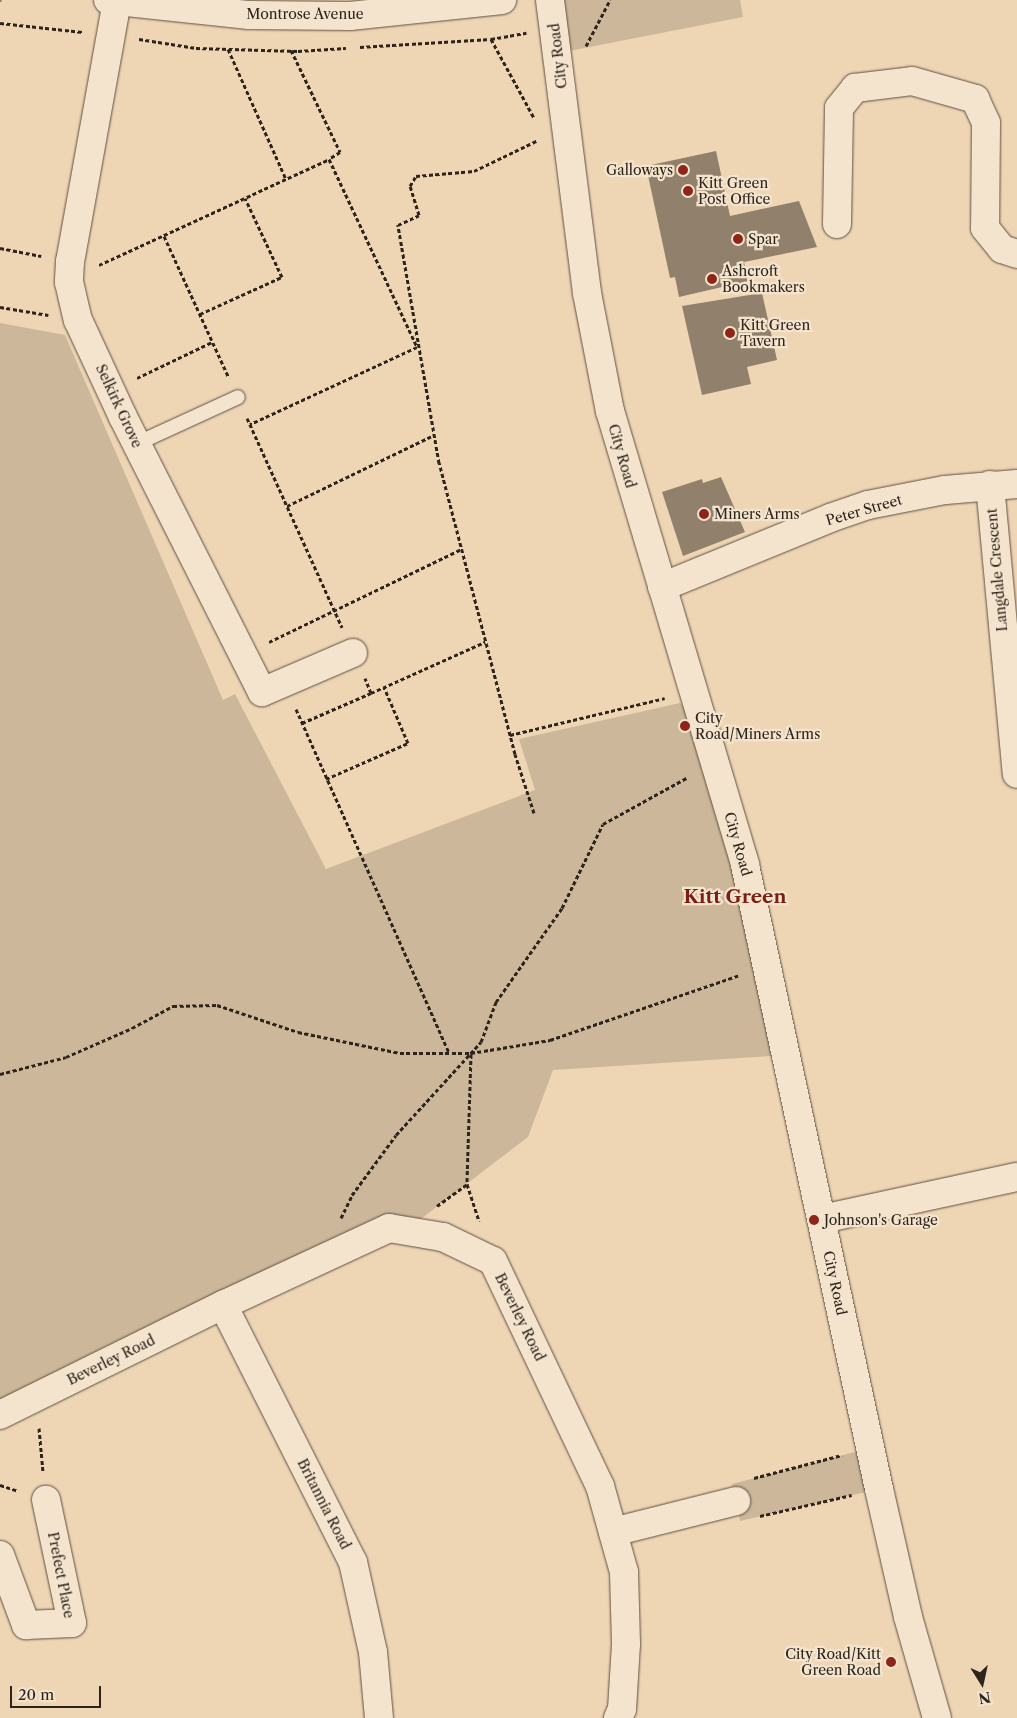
<!DOCTYPE html>
<style>
body{margin:0}
#map{position:relative;width:1017px;height:1718px;overflow:hidden;background:#eed5b4;font-family:"Libre Caslon Text",serif}
div>[style]{position:absolute}
[style*='--x']{left:calc(var(--x)*1px);top:calc(var(--y)*1px);width:calc(var(--w)*1px);rotate:calc(var(--a)*1deg)}
.green>*{inset:0;background:#cdb79a}
.building>*{inset:0;background:#91806b}
.path>*{height:3px;margin-top:-1.5px;transform-origin:0;background:repeating-linear-gradient(90deg,#2d241b 0 4px,transparent 0 6.5px)}
.roads{filter:drop-shadow(0 0 1px #5d5041) drop-shadow(0 0 1px #5d5041)}
.service>*{height:14px;margin:-7px;padding:0 7px;transform-origin:7px;border-radius:7px;background:#f4e4ce}
.minor>*{height:28px;margin:-14px;padding:0 14px;transform-origin:14px;border-radius:14px;background:#f4e4ce}
.tertiary>*{height:28px;margin:-14px;padding:0 14px;transform-origin:14px;border-radius:14px;background:#f4e4ce}
.dots>*{width:14px;height:14px;translate:-50% -50%;box-sizing:border-box;border:2px solid #f4e4ce;border-radius:50%}
span{translate:-50% -50%;white-space:nowrap;text-align:center;line-height:1.15;-webkit-text-stroke:4.5px #f4e4ce;paint-order:stroke}
.street-label{font-size:14px;color:#2d241b}
.poi-label{font-size:14px;color:#2d241b}
.right{translate:-100% -50%;text-align:right}
.left{translate:0 -50%;text-align:left}
.district-label{font-size:19px;color:#7a1f14;font-weight:700}
.north{position:absolute;left:957px;top:1658px;width:50px;height:50px;-webkit-text-stroke:4px #f4e4ce;paint-order:stroke;rotate:170deg;font-size:14px;font-weight:700;line-height:20px;text-align:center;color:#2d241b}
.north::after{content:'';display:block;margin:auto;width:18px;height:22px;background:#2d241b;clip-path:polygon(50% 0,100% 100%,50% 72%,0 100%)}
.scale{position:absolute;left:10px;top:1686px;width:91px;height:22px;box-sizing:border-box;border:2px solid #2d241b;border-top:0;padding-left:6px;font-size:15px;line-height:18px;white-space:nowrap;color:#2d241b;-webkit-text-stroke:4px #f4e4ce;paint-order:stroke}
</style>
<div id="map">
<div class="green">
<i style="clip-path:polygon(552px 0,740px 0,743px 17px,559px 53px)"></i>
<i style="clip-path:polygon(0 323px,65px 335px,223px 700px,235px 694px,326px 869px,535px 790px,519px 739px,680px 703px,705px 728px,786px 1055px,553px 1070px,528px 1137px,405px 1231px,0 1417px)"></i>
<i style="clip-path:polygon(870px 1448px,879px 1489px,740px 1521px,732px 1484px)"></i>
</div>
<div class="building">
<i style="clip-path:polygon(716px 151px,730px 216px,799px 201px,817px 247px,744px 262px,748px 281px,679px 297px,675px 277px,670px 278px,646px 166px)"></i>
<i style="clip-path:polygon(762px 293px,777px 360px,747px 367px,751px 384px,702px 395px,682px 306px)"></i>
<i style="clip-path:polygon(721px 477px,745px 532px,683px 556px,662px 492px,702px 479px,703px 483px)"></i>
</div>
<div class="path">
<i style="--x:0;--y:1;--w:1;--a:-90"></i>
<i style="--x:0;--y:23;--w:83;--a:6.2"></i>
<i style="--x:139;--y:39;--w:58;--a:9"></i>
<i style="--x:196;--y:48;--w:102;--a:1.7"></i>
<i style="--x:298;--y:51;--w:48;--a:-3.6"></i>
<i style="--x:491;--y:39;--w:90;--a:61.4"></i>
<i style="--x:586;--y:46;--w:52;--a:-62.4"></i>
<i style="--x:360;--y:47;--w:131;--a:-3.5"></i>
<i style="--x:491;--y:39;--w:36;--a:-10"></i>
<i style="--x:228;--y:49;--w:142;--a:66"></i>
<i style="--x:291;--y:50;--w:113;--a:64.3"></i>
<i style="--x:340;--y:152;--w:13;--a:148"></i>
<i style="--x:164;--y:236;--w:154;--a:65.4"></i>
<i style="--x:0;--y:248;--w:42;--a:11"></i>
<i style="--x:99;--y:265;--w:253;--a:-24.7"></i>
<i style="--x:329;--y:159;--w:208;--a:64.9"></i>
<i style="--x:417;--y:347;--w:184;--a:155.2"></i>
<i style="--x:0;--y:307;--w:49;--a:9.5"></i>
<i style="--x:200;--y:314;--w:90;--a:-24.3"></i>
<i style="--x:282;--y:277;--w:87;--a:-115.1"></i>
<i style="--x:137;--y:378;--w:83;--a:-25.6"></i>
<i style="--x:247;--y:418;--w:230;--a:65.6"></i>
<i style="--x:287;--y:506;--w:163;--a:-25.8"></i>
<i style="--x:269;--y:642;--w:213;--a:-25.8"></i>
<i style="--x:371;--y:693;--w:125;--a:-24.1"></i>
<i style="--x:296;--y:709;--w:376;--a:66"></i>
<i style="--x:302;--y:723;--w:75;--a:-23.5"></i>
<i style="--x:371;--y:693;--w:16;--a:-112"></i>
<i style="--x:510;--y:735;--w:159;--a:-13.4"></i>
<i style="--x:326;--y:779;--w:90;--a:-23.7"></i>
<i style="--x:408;--y:743;--w:61;--a:-113.2"></i>
<i style="--x:534;--y:813;--w:62;--a:-107.9"></i>
<i style="--x:515;--y:754;--w:301;--a:-104.6"></i>
<i style="--x:439;--y:463;--w:242;--a:-99.8"></i>
<i style="--x:398;--y:225;--w:23;--a:-25"></i>
<i style="--x:419;--y:215;--w:30;--a:-107"></i>
<i style="--x:410;--y:186;--w:12;--a:-59"></i>
<i style="--x:416;--y:176;--w:58;--a:-4.9"></i>
<i style="--x:474;--y:171;--w:71;--a:-25.8"></i>
<i style="--x:471;--y:1054;--w:130;--a:91.8"></i>
<i style="--x:467;--y:1184;--w:39;--a:72"></i>
<i style="--x:0;--y:1074;--w:68;--a:-14.4"></i>
<i style="--x:66;--y:1057;--w:72;--a:-23.7"></i>
<i style="--x:132;--y:1028;--w:47;--a:-28.2"></i>
<i style="--x:173;--y:1006;--w:44;--a:-1.3"></i>
<i style="--x:217;--y:1005;--w:85;--a:18.4"></i>
<i style="--x:298;--y:1032;--w:104;--a:11.6"></i>
<i style="--x:400;--y:1053;--w:71;--a:0"></i>
<i style="--x:471;--y:1053;--w:80;--a:-9.3"></i>
<i style="--x:550;--y:1040;--w:201;--a:-18.9"></i>
<i style="--x:437;--y:1206;--w:37;--a:-36"></i>
<i style="--x:341;--y:1218;--w:25;--a:-64"></i>
<i style="--x:352;--y:1195;--w:74;--a:-53.7"></i>
<i style="--x:396;--y:1135;--w:126;--a:-47.6"></i>
<i style="--x:481;--y:1042;--w:43;--a:-69.4"></i>
<i style="--x:496;--y:1002;--w:115;--a:-54.9"></i>
<i style="--x:562;--y:908;--w:93;--a:-64"></i>
<i style="--x:603;--y:824;--w:97;--a:-28.9"></i>
<i style="--x:39;--y:1428;--w:44;--a:84.8"></i>
<i style="--x:754;--y:1478;--w:91;--a:-14.6"></i>
<i style="--x:0;--y:1485;--w:19;--a:18"></i>
<i style="--x:760;--y:1516;--w:94;--a:-12.9"></i>
</div>
<div class="roads">
<div class="service">
<i style="--x:136;--y:444;--w:112;--a:-24.7"></i>
</div>
<div class="minor">
<i style="--x:117;--y:1;--w:264;--a:100.2"></i>
<i style="--x:70;--y:261;--w:21;--a:93"></i>
<i style="--x:69;--y:282;--w:39;--a:77"></i>
<i style="--x:78;--y:320;--w:107;--a:65.1"></i>
<i style="--x:123;--y:417;--w:308;--a:63.2"></i>
<i style="--x:262;--y:692;--w:99;--a:-23.2"></i>
<i style="--x:837;--y:224;--w:116;--a:-89"></i>
<i style="--x:839;--y:108;--w:26;--a:-51"></i>
<i style="--x:855;--y:88;--w:57;--a:-7"></i>
<i style="--x:912;--y:81;--w:66;--a:15.9"></i>
<i style="--x:975;--y:99;--w:26;--a:65"></i>
<i style="--x:986;--y:123;--w:105;--a:90.5"></i>
<i style="--x:985;--y:228;--w:27;--a:51"></i>
<i style="--x:1002;--y:249;--w:16;--a:18"></i>
<i style="--x:990;--y:485;--w:290;--a:84.7"></i>
<i style="--x:662;--y:587;--w:182;--a:-22.3"></i>
<i style="--x:830;--y:518;--w:40;--a:-18.9"></i>
<i style="--x:868;--y:505;--w:78;--a:-11"></i>
<i style="--x:945;--y:490;--w:72;--a:-4.8"></i>
<i style="--x:822;--y:1219;--w:199;--a:-12.2"></i>
<i style="--x:223;--y:1305;--w:288;--a:63.2"></i>
<i style="--x:353;--y:1562;--w:92;--a:77.5"></i>
<i style="--x:373;--y:1652;--w:66;--a:84.8"></i>
<i style="--x:0;--y:1415;--w:249;--a:-26.3"></i>
<i style="--x:223;--y:1305;--w:183;--a:-24.9"></i>
<i style="--x:389;--y:1228;--w:55;--a:9.5"></i>
<i style="--x:443;--y:1237;--w:55;--a:25.6"></i>
<i style="--x:493;--y:1261;--w:249;--a:64.6"></i>
<i style="--x:600;--y:1486;--w:89;--a:74.4"></i>
<i style="--x:624;--y:1572;--w:72;--a:88.4"></i>
<i style="--x:626;--y:1644;--w:65;--a:93.5"></i>
<i style="--x:622;--y:1709;--w:10;--a:114"></i>
<i style="--x:613;--y:1532;--w:127;--a:-14.1"></i>
<i style="--x:0;--y:1555;--w:75;--a:69.6"></i>
<i style="--x:26;--y:1625;--w:46;--a:-2.5"></i>
<i style="--x:72;--y:1623;--w:126;--a:-101.9"></i>
</div>
<div class="tertiary">
<i style="--x:108;--y:0;--w:142;--a:6.1"></i>
<i style="--x:249;--y:15;--w:101;--a:0.6"></i>
<i style="--x:350;--y:16;--w:153;--a:-6"></i>
<i style="--x:550;--y:0;--w:295;--a:82.8"></i>
<i style="--x:587;--y:293;--w:120;--a:79"></i>
<i style="--x:610;--y:411;--w:474;--a:73.4"></i>
<i style="--x:745;--y:865;--w:638;--a:77.88"></i>
<i style="--x:879;--y:1489;--w:131;--a:77.2"></i>
<i style="--x:908;--y:1617;--w:105;--a:74"></i>
</div>
</div>
<div class="dots">
<i style="left:683px;top:170px;background:#8f2418"></i>
<i style="left:688px;top:191px;background:#8f2418"></i>
<i style="left:738px;top:239px;background:#8f2418"></i>
<i style="left:712px;top:279px;background:#8f2418"></i>
<i style="left:730px;top:333px;background:#8f2418"></i>
<i style="left:704px;top:514px;background:#8f2418"></i>
<i style="left:685px;top:726px;background:#8f2418"></i>
<i style="left:814px;top:1220px;background:#8f2418"></i>
<i style="left:891px;top:1662px;background:#8f2418"></i>
</div>
<div class="street-label">
<span style="left:305px;top:14px">Montrose Avenue</span>
<span style="left:558px;top:56px;rotate:-97deg">City Road</span>
<span style="left:119px;top:406px;rotate:65deg">Selkirk Grove</span>
<span style="left:622px;top:456px;rotate:74deg">City Road</span>
<span style="left:864px;top:510px;rotate:-16deg">Peter Street</span>
<span style="left:997px;top:570px;rotate:-95deg">Langdale Crescent</span>
<span style="left:738px;top:844px;rotate:74deg">City Road</span>
<span style="left:835px;top:1283px;rotate:78deg">City Road</span>
<span style="left:520px;top:1317px;rotate:64deg">Beverley Road</span>
<span style="left:111px;top:1360px;rotate:-26deg">Beverley Road</span>
<span style="left:324px;top:1504px;rotate:63deg">Britannia Road</span>
<span style="left:61px;top:1575px;rotate:79deg">Prefect Place</span>
</div>
<div class="poi-label">
<span class="right" style="left:673px;top:170px">Galloways</span>
<span class="left" style="left:698px;top:191px">Kitt Green<br>Post Office</span>
<span class="left" style="left:748px;top:239px">Spar</span>
<span class="left" style="left:722px;top:279px">Ashcroft<br>Bookmakers</span>
<span class="left" style="left:740px;top:333px">Kitt Green<br>Tavern</span>
<span class="left" style="left:714px;top:514px">Miners Arms</span>
<span class="left" style="left:695px;top:726px">City<br>Road/Miners Arms</span>
<span class="left" style="left:824px;top:1220px">Johnson's Garage</span>
<span class="right" style="left:881px;top:1662px">City Road/Kitt<br>Green Road</span>
</div>
<div class="district-label">
<span style="left:735px;top:897px">Kitt Green</span>
</div>
<div class="north">N</div>
<div class="scale">20 m</div>
</div>
